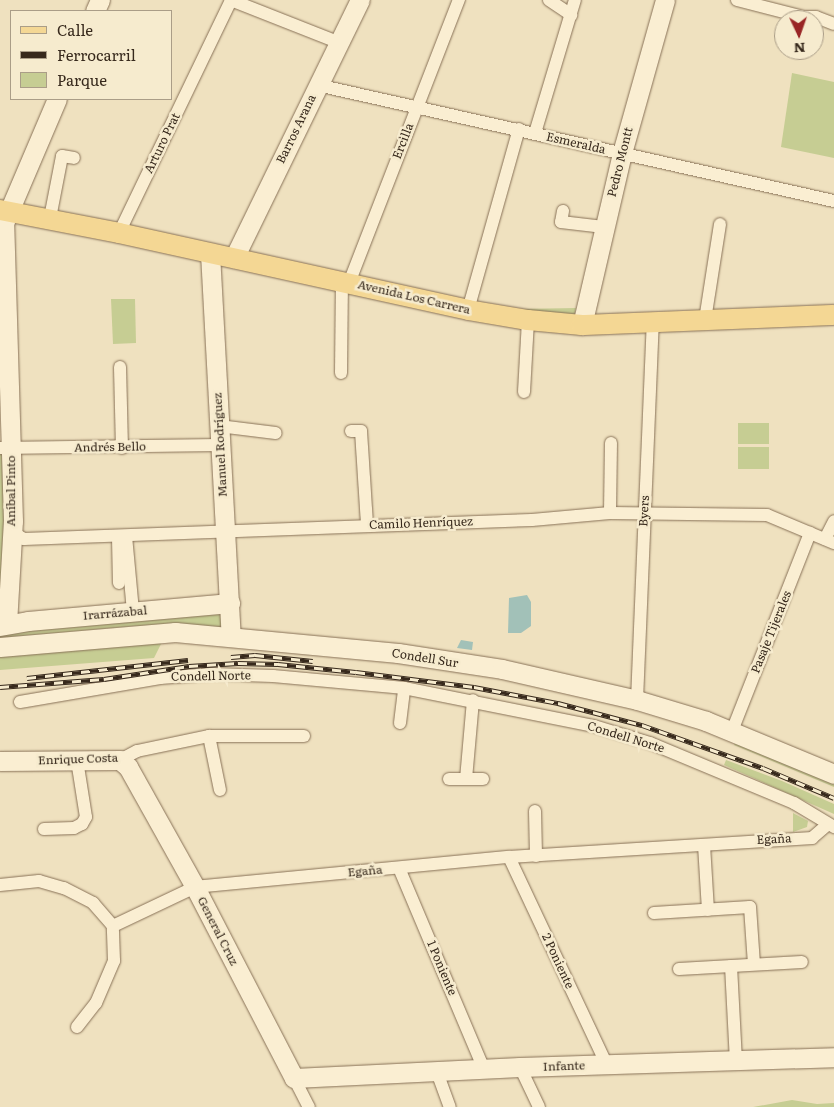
<!DOCTYPE html>
<meta charset="utf-8">
<style>
body{margin:0}
#map{position:relative;width:834px;height:1107px;overflow:hidden;background:#efe1bf;font-family:Literata,serif}
div>[style]{position:absolute}
[style*='--x']{left:calc(var(--x)*1px);top:calc(var(--y)*1px);width:calc(var(--w)*1px);rotate:calc(var(--a)*1deg)}
.green>*{inset:0;background:#c6cd93}
.water>*{inset:0;background:#a2c1b8}
.roads{filter:drop-shadow(0 0 1px #887157) drop-shadow(0 0 1px #887157)}
.street>*{height:12px;margin:-6px;padding:0 6px;transform-origin:6px;border-radius:6px;background:#faeed2}
.secondary>*{height:19px;margin:-9.5px;padding:0 9.5px;transform-origin:9.5px;border-radius:9.5px;background:#faeed2}
.primary>*{height:20px;margin:-10px;padding:0 10px;transform-origin:10px;border-radius:10px;background:#f4d794}
.rail>*{height:5px;margin-top:-2.5px;transform-origin:0;background:repeating-linear-gradient(90deg,#f6ebce 0 9px,#37291c 0 18px);box-sizing:border-box;border-block:1px solid #37291c}
span{translate:-50% -50%;white-space:nowrap;text-align:center;line-height:1.15;-webkit-text-stroke:5px #f6ebce;paint-order:stroke}
.street-label{font-size:12px;color:#37291c}
.legend{position:absolute;left:10px;top:10px;width:162px;height:90px;box-sizing:border-box;background:#f6ebce;border:1px solid #aa9d87;margin:0;padding:6px 9px;list-style:none;font-size:15px;color:#37291c}
.legend li{display:flex;align-items:center;gap:10px;height:25px}
.legend b{width:25px;border:1px solid #aa9d87}
.north{position:absolute;left:774px;top:10px;width:50px;height:50px;box-sizing:border-box;background:#f6ebce;border:1px solid #aa9d87;border-radius:50%;rotate:177deg;font-size:14px;font-weight:700;line-height:20px;text-align:center;color:#37291c}
.north::after{content:'';display:block;margin:auto;width:18px;height:22px;background:#992525;clip-path:polygon(50% 0,100% 100%,50% 72%,0 100%)}
</style>
<div id="map">
<div class="green">
<i style="clip-path:polygon(792px 73px,834px 82px,834px 158px,781px 147px)"></i>
<i style="clip-path:polygon(111px 299px,135px 299px,136px 343px,113px 344px)"></i>
<i style="clip-path:polygon(576px 308px,574px 317px,518px 309px)"></i>
<i style="clip-path:polygon(738px 423px,769px 423px,769px 444px,738px 444px)"></i>
<i style="clip-path:polygon(738px 447px,769px 447px,769px 469px,738px 469px)"></i>
<i style="clip-path:polygon(0 454px,5px 456px,6px 602px,0 612px)"></i>
<i style="clip-path:polygon(218px 612px,223px 616px,225px 622px,220px 627px,136px 626px,0 638px,0 635px,8px 632px)"></i>
<i style="clip-path:polygon(163px 640px,154px 658px,0 670px,0 655px)"></i>
<i style="clip-path:polygon(735px 742px,834px 782px,834px 787px,734px 745px)"></i>
<i style="clip-path:polygon(726px 760px,782px 781px,834px 804px,834px 814px,724px 765px)"></i>
<i style="clip-path:polygon(793px 813px,808px 821px,807px 827px,793px 832px)"></i>
<i style="clip-path:polygon(792px 1100px,817px 1104px,834px 1103px,834px 1107px,753px 1107px)"></i>
</div>
<div class="water">
<i style="clip-path:polygon(527px 595px,531px 602px,531px 626px,521px 633px,508px 633px,509px 598px)"></i>
<i style="clip-path:polygon(461px 640px,473px 642px,472px 650px,457px 648px)"></i>
</div>
<div class="roads">
<div class="street">
<i style="--x:231;--y:0;--w:117;--a:21.5"></i>
<i style="--x:549;--y:0;--w:27;--a:34"></i>
<i style="--x:737;--y:0;--w:68;--a:14.4"></i>
<i style="--x:803;--y:17;--w:13;--a:0"></i>
<i style="--x:816;--y:17;--w:19;--a:21"></i>
<i style="--x:317;--y:85;--w:530;--a:12.65"></i>
<i style="--x:535;--y:133;--w:139;--a:-73.3"></i>
<i style="--x:563;--y:211;--w:11;--a:100"></i>
<i style="--x:561;--y:222;--w:43;--a:6.6"></i>
<i style="--x:50;--y:218;--w:63;--a:-79"></i>
<i style="--x:62;--y:156;--w:12;--a:9"></i>
<i style="--x:119;--y:233;--w:259;--a:-64.3"></i>
<i style="--x:349;--y:283;--w:304;--a:-68.8"></i>
<i style="--x:468;--y:310;--w:188;--a:-74.3"></i>
<i style="--x:705;--y:320;--w:97;--a:-81.1"></i>
<i style="--x:120;--y:367;--w:81;--a:88.6"></i>
<i style="--x:341;--y:373;--w:92;--a:-89.4"></i>
<i style="--x:524;--y:392;--w:72;--a:-86.8"></i>
<i style="--x:219;--y:426;--w:57;--a:7"></i>
<i style="--x:351;--y:431;--w:10;--a:0"></i>
<i style="--x:361;--y:431;--w:94;--a:86.3"></i>
<i style="--x:0;--y:448;--w:219;--a:-0.8"></i>
<i style="--x:610;--y:513;--w:70;--a:-89.2"></i>
<i style="--x:14;--y:525;--w:10;--a:73"></i>
<i style="--x:17;--y:535;--w:8;--a:30"></i>
<i style="--x:24;--y:539;--w:508;--a:-2.14"></i>
<i style="--x:532;--y:520;--w:78;--a:-5.1"></i>
<i style="--x:610;--y:513;--w:157;--a:0.7"></i>
<i style="--x:767;--y:515;--w:73;--a:22.7"></i>
<i style="--x:126;--y:536;--w:76;--a:84.7"></i>
<i style="--x:118;--y:537;--w:46;--a:88.8"></i>
<i style="--x:825;--y:539;--w:20;--a:-63"></i>
<i style="--x:637;--y:700;--w:377;--a:-87.6"></i>
<i style="--x:20;--y:702;--w:142;--a:-9.7"></i>
<i style="--x:160;--y:678;--w:52;--a:-4.4"></i>
<i style="--x:212;--y:674;--w:61;--a:1.9"></i>
<i style="--x:273;--y:676;--w:132;--a:5.2"></i>
<i style="--x:404;--y:688;--w:194;--a:11.3"></i>
<i style="--x:594;--y:726;--w:59;--a:16.9"></i>
<i style="--x:650;--y:743;--w:156;--a:22.6"></i>
<i style="--x:794;--y:803;--w:47;--a:31"></i>
<i style="--x:400;--y:723;--w:35;--a:-83"></i>
<i style="--x:732;--y:731;--w:213;--a:-68.5"></i>
<i style="--x:209;--y:736;--w:55;--a:78.5"></i>
<i style="--x:120;--y:760;--w:19;--a:-28"></i>
<i style="--x:137;--y:751;--w:74;--a:-11.8"></i>
<i style="--x:209;--y:736;--w:95;--a:0"></i>
<i style="--x:449;--y:779;--w:34;--a:0"></i>
<i style="--x:466;--y:779;--w:79;--a:-84.9"></i>
<i style="--x:535;--y:811;--w:45;--a:88.7"></i>
<i style="--x:44;--y:829;--w:30;--a:-2"></i>
<i style="--x:74;--y:828;--w:9;--a:-27"></i>
<i style="--x:82;--y:824;--w:8;--a:-60"></i>
<i style="--x:86;--y:817;--w:58;--a:-99"></i>
<i style="--x:704;--y:845;--w:65;--a:86.5"></i>
<i style="--x:509;--y:857;--w:230;--a:64.8"></i>
<i style="--x:399;--y:868;--w:218;--a:67.1"></i>
<i style="--x:0;--y:885;--w:39;--a:-6"></i>
<i style="--x:39;--y:881;--w:26;--a:16"></i>
<i style="--x:64;--y:888;--w:33;--a:27"></i>
<i style="--x:93;--y:903;--w:30;--a:49"></i>
<i style="--x:654;--y:913;--w:96;--a:-3.6"></i>
<i style="--x:750;--y:907;--w:57;--a:86"></i>
<i style="--x:113;--y:926;--w:91;--a:-25.4"></i>
<i style="--x:195;--y:887;--w:315;--a:-5.5"></i>
<i style="--x:509;--y:857;--w:304;--a:-3.6"></i>
<i style="--x:812;--y:838;--w:21;--a:-41"></i>
<i style="--x:731;--y:966;--w:94;--a:87"></i>
<i style="--x:679;--y:969;--w:123;--a:-3.3"></i>
<i style="--x:77;--y:1027;--w:31;--a:-52"></i>
<i style="--x:96;--y:1003;--w:46;--a:-66.8"></i>
<i style="--x:114;--y:961;--w:35;--a:-92"></i>
<i style="--x:520;--y:1067;--w:44;--a:64.6"></i>
<i style="--x:437;--y:1072;--w:37;--a:70"></i>
<i style="--x:294;--y:1078;--w:33;--a:63"></i>
</div>
<div class="secondary">
<i style="--x:95;--y:11;--w:12;--a:-66"></i>
<i style="--x:210;--y:253;--w:384;--a:86.9"></i>
<i style="--x:234;--y:258;--w:287;--a:-64"></i>
<i style="--x:582;--y:325;--w:177;--a:-76.9"></i>
<i style="--x:622;--y:153;--w:159;--a:-74.3"></i>
<i style="--x:7;--y:624;--w:103;--a:-86.7"></i>
<i style="--x:13;--y:521;--w:298;--a:-91.7"></i>
<i style="--x:4;--y:223;--w:135;--a:-66.9"></i>
<i style="--x:0;--y:626;--w:28;--a:-10"></i>
<i style="--x:28;--y:621;--w:203;--a:-5.1"></i>
<i style="--x:0;--y:647;--w:176;--a:-4.9"></i>
<i style="--x:175;--y:632;--w:224;--a:5.4"></i>
<i style="--x:398;--y:653;--w:105;--a:8.7"></i>
<i style="--x:502;--y:669;--w:139;--a:12.9"></i>
<i style="--x:637;--y:700;--w:72;--a:16.9"></i>
<i style="--x:706;--y:721;--w:139;--a:22.5"></i>
<i style="--x:0;--y:761;--w:120;--a:-0.5"></i>
<i style="--x:120;--y:760;--w:11;--a:41"></i>
<i style="--x:128;--y:767;--w:137;--a:60.8"></i>
<i style="--x:195;--y:887;--w:215;--a:62.6"></i>
<i style="--x:294;--y:1078;--w:226;--a:-2.8"></i>
<i style="--x:520;--y:1067;--w:314;--a:-1.8"></i>
</div>
<div class="primary">
<i style="--x:0;--y:210;--w:121;--a:10.9"></i>
<i style="--x:119;--y:233;--w:357;--a:12.4"></i>
<i style="--x:468;--y:310;--w:61;--a:9.5"></i>
<i style="--x:528;--y:320;--w:54;--a:5.3"></i>
<i style="--x:582;--y:325;--w:252;--a:-2.3"></i>
</div>
</div>
<div class="rail">
<i style="--x:231;--y:657;--w:24;--a:-5"></i>
<i style="--x:255;--y:655;--w:58;--a:5.9"></i>
<i style="--x:27;--y:678;--w:162;--a:-6.4"></i>
<i style="--x:0;--y:687;--w:104;--a:-4.4"></i>
<i style="--x:104;--y:679;--w:86;--a:-8.7"></i>
<i style="--x:189;--y:666;--w:49;--a:-3.5"></i>
<i style="--x:238;--y:663;--w:40;--a:1.4"></i>
<i style="--x:278;--y:664;--w:78;--a:5.9"></i>
<i style="--x:356;--y:672;--w:119;--a:7.2"></i>
<i style="--x:474;--y:687;--w:86;--a:10.8"></i>
<i style="--x:558;--y:703;--w:87;--a:14.7"></i>
<i style="--x:642;--y:725;--w:128;--a:19.6"></i>
<i style="--x:763;--y:768;--w:77;--a:22.9"></i>
</div>
<div class="street-label">
<span style="left:296px;top:129px;rotate:-64deg">Barros Arana</span>
<span style="left:403px;top:141px;rotate:-69deg">Ercilla</span>
<span style="left:162px;top:143px;rotate:-64deg">Arturo Prat</span>
<span style="left:576px;top:143px;rotate:13deg">Esmeralda</span>
<span style="left:620px;top:162px;rotate:-76deg">Pedro Montt</span>
<span style="left:414px;top:297px;rotate:13deg">Avenida Los Carrera</span>
<span style="left:220px;top:445px;rotate:-93deg">Manuel Rodríguez</span>
<span style="left:110px;top:447px;rotate:-1deg">Andrés Bello</span>
<span style="left:11px;top:491px;rotate:-90deg">Aníbal Pinto</span>
<span style="left:644px;top:511px;rotate:-87deg">Byers</span>
<span style="left:421px;top:523px;rotate:-2deg">Camilo Henríquez</span>
<span style="left:115px;top:613px;rotate:-5deg">Irarrázabal</span>
<span style="left:771px;top:632px;rotate:-68deg">Pasaje Tijerales</span>
<span style="left:425px;top:658px;rotate:9deg">Condell Sur</span>
<span style="left:211px;top:676px;rotate:-1deg">Condell Norte</span>
<span style="left:626px;top:737px;rotate:17deg">Condell Norte</span>
<span style="left:78px;top:759px;rotate:-2deg">Enrique Costa</span>
<span style="left:774px;top:839px;rotate:-3deg">Egaña</span>
<span style="left:365px;top:871px;rotate:-5deg">Egaña</span>
<span style="left:218px;top:931px;rotate:63deg">General Cruz</span>
<span style="left:558px;top:961px;rotate:65deg">2 Poniente</span>
<span style="left:442px;top:968px;rotate:67deg">1 Poniente</span>
<span style="left:564px;top:1066px;rotate:-2deg">Infante</span>
</div>
<ul class="legend">
<li><b style="height:6px;background:#f4d794"></b>Calle</li>
<li><b style="height:6px;background:#37291c"></b>Ferrocarril</li>
<li><b style="height:14px;background:#c6cd93"></b>Parque</li>
</ul>
<div class="north">N</div>
</div>
